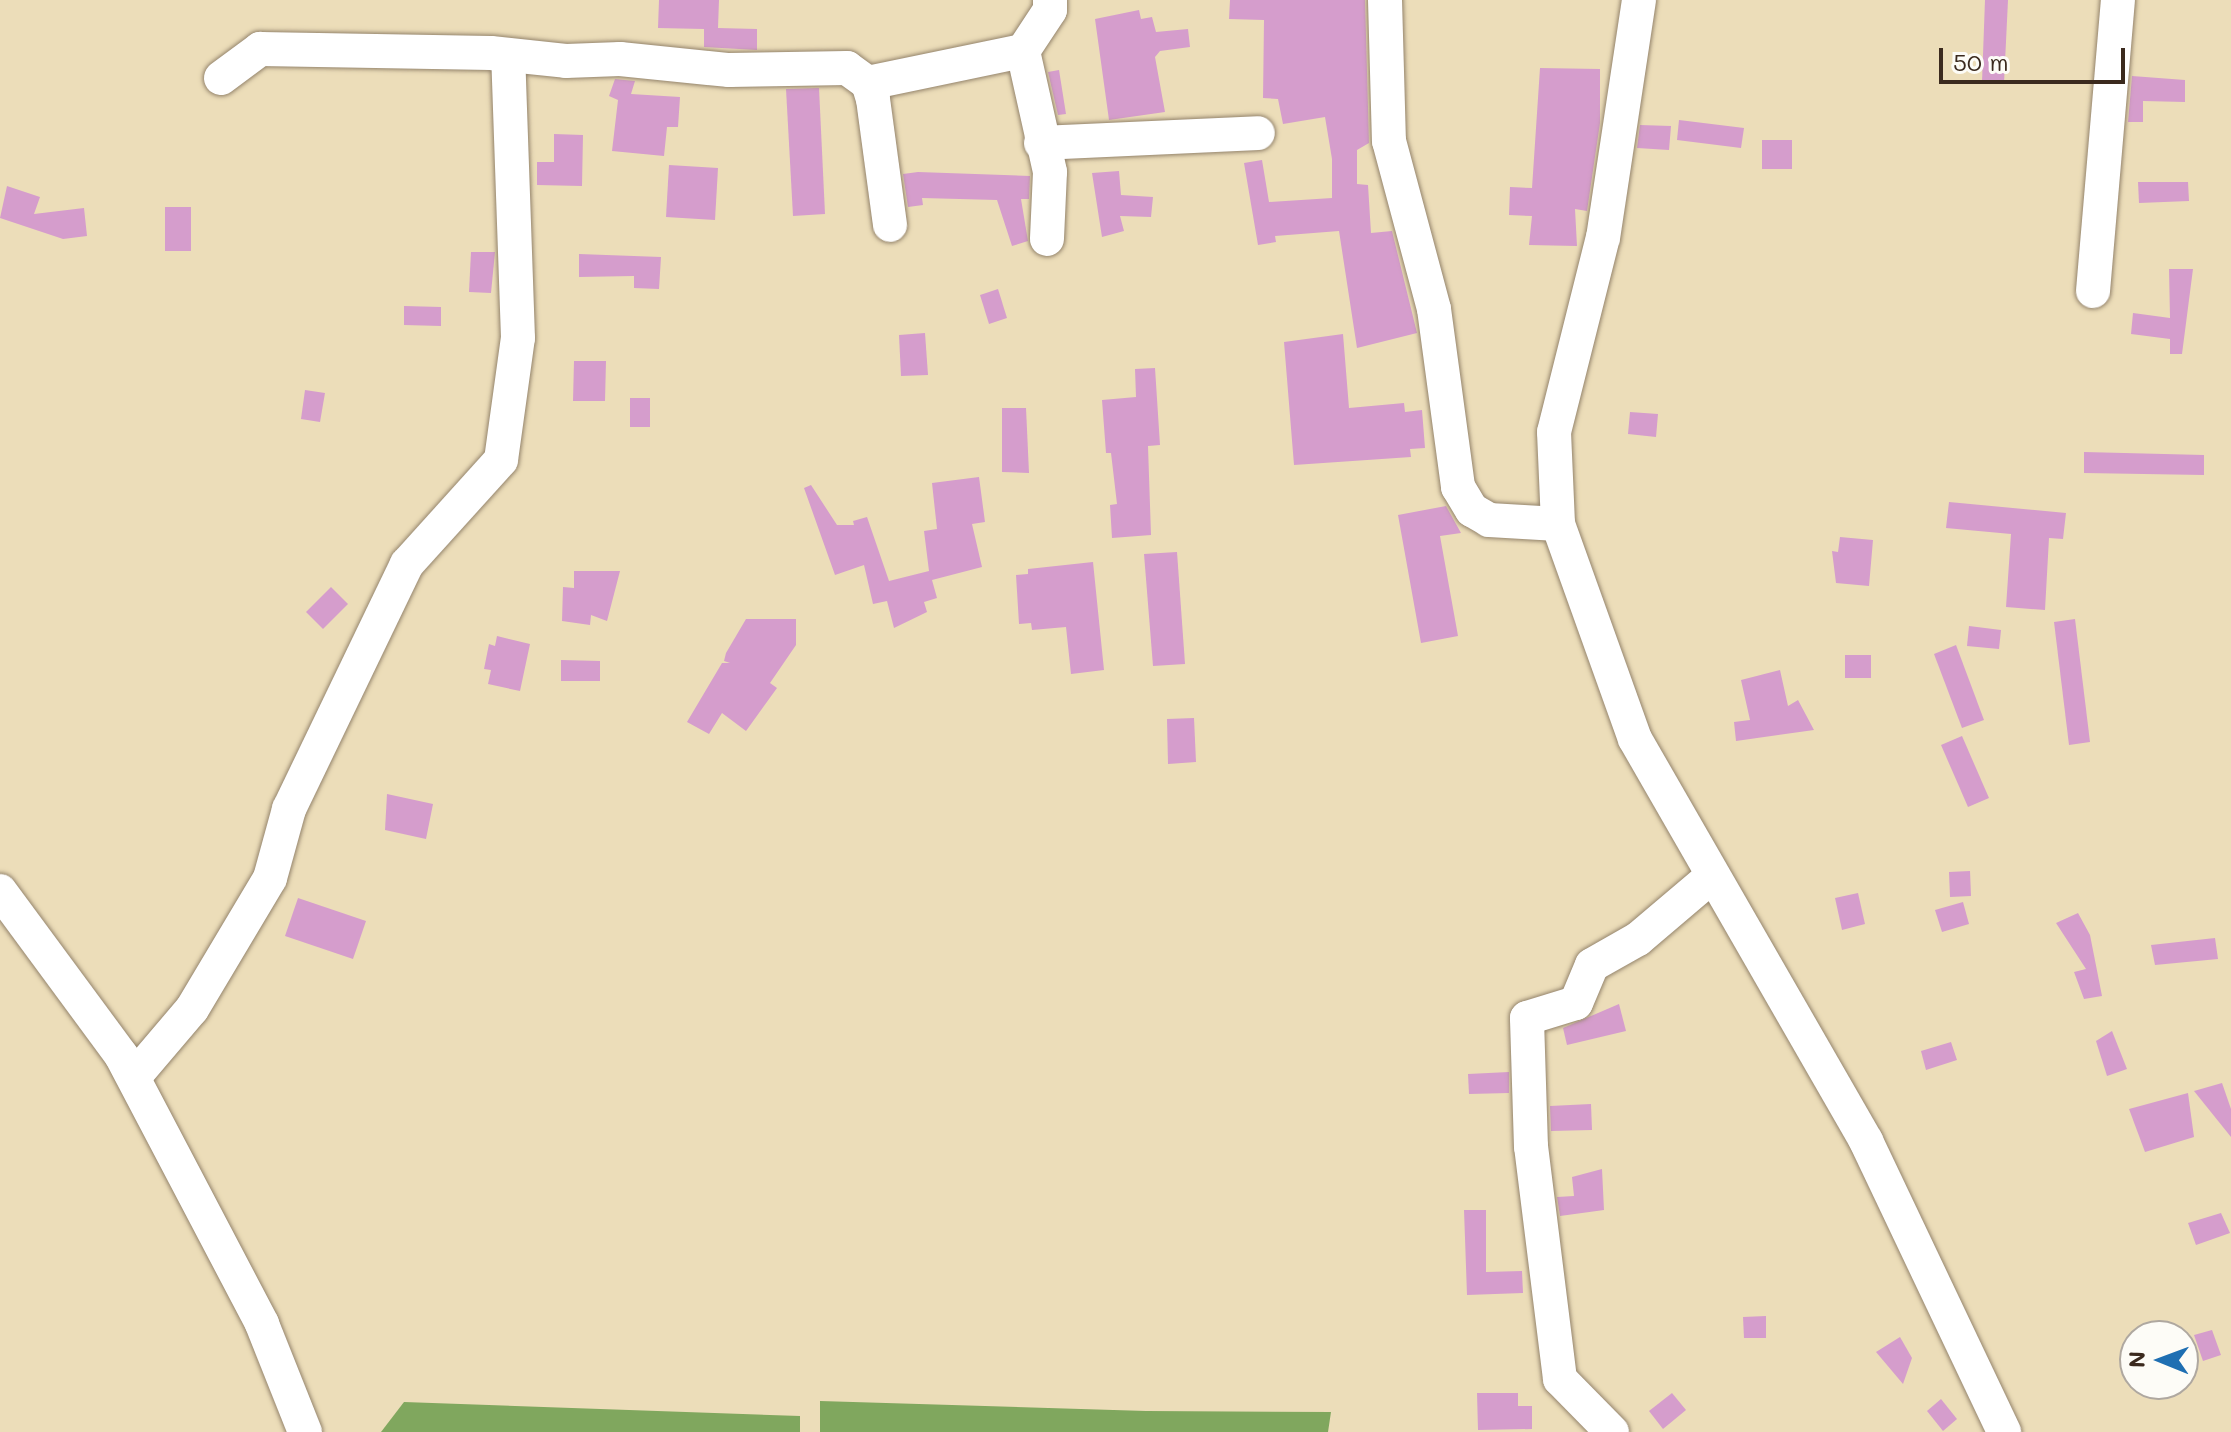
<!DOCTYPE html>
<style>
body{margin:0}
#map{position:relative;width:2231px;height:1432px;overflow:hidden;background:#ecddb9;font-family:Mali,sans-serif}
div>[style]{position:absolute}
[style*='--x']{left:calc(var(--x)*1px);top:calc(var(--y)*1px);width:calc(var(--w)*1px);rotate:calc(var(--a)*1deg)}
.forest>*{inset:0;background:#80a75e}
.building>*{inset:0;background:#d59dcc}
.roads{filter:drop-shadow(0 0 2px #94846c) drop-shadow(0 0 2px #94846c)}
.minor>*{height:34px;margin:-17px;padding:0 17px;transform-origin:17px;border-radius:17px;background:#fff}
span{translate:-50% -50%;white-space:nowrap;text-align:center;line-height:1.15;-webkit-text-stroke:8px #fdfcf7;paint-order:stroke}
.north{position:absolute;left:2119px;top:1320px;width:80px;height:80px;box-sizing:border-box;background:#fdfcf7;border:2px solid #afa8a0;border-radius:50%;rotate:271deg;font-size:22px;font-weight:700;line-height:32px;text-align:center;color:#3b2a1e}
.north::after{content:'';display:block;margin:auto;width:28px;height:36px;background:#1f6fb2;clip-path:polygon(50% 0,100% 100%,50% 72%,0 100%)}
.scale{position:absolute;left:1939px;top:48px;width:186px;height:36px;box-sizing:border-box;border:4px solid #3b2a1e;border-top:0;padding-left:10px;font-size:24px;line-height:28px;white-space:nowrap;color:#3b2a1e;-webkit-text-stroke:6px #fdfcf7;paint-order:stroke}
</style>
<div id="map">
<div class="forest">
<i style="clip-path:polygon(820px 1401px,1146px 1411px,1331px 1412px,1328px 1432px,820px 1432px)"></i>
<i style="clip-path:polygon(404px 1402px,800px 1416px,800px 1432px,381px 1432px)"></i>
</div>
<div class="building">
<i style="clip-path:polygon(659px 0,719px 0,718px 28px,757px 29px,757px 50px,704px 47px,704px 29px,658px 28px)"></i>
<i style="clip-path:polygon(1230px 0,1365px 0,1369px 143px,1357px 150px,1357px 184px,1368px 185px,1371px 233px,1392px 231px,1417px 333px,1357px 348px,1339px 231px,1275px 236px,1276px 242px,1258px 245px,1244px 163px,1262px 160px,1269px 202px,1332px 198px,1332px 159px,1325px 117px,1283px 124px,1278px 99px,1263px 98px,1264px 20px,1229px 19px)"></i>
<i style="clip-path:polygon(1985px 0,2008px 0,2004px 83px,1982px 82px)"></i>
<i style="clip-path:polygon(1139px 10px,1141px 19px,1152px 17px,1156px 32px,1188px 29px,1190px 47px,1160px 51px,1155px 57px,1165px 112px,1109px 120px,1095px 19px)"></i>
<i style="clip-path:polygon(1540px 68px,1600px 69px,1600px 123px,1587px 211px,1575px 209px,1577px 246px,1529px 245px,1532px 216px,1509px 215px,1510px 187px,1532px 188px)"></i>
<i style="clip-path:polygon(1059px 70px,1066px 114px,1058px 115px,1048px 72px)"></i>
<i style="clip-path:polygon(2132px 76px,2185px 80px,2185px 102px,2143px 101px,2143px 122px,2128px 122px)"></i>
<i style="clip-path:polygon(615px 79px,635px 81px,631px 94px,680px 97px,678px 127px,667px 127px,664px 156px,612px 151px,618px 100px,609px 96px)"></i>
<i style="clip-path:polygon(819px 88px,825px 214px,793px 216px,786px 89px)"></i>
<i style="clip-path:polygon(1679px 120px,1744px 128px,1741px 148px,1677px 140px)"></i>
<i style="clip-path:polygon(1640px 125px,1671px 126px,1669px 150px,1637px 148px)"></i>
<i style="clip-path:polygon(554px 134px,583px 135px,582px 186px,537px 185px,537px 162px,554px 162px)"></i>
<i style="clip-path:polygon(1762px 140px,1792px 140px,1792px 169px,1762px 169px)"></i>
<i style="clip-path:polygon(669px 165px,718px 168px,715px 220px,666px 217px)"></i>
<i style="clip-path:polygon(1119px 171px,1121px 195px,1153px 197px,1151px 217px,1120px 216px,1124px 231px,1102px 237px,1092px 173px)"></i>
<i style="clip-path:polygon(918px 172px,1030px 176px,1029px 199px,1021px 199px,1028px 241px,1012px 246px,997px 200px,922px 198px,923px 205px,908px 207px,903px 174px)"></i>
<i style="clip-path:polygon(2138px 182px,2188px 182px,2189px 201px,2139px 203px)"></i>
<i style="clip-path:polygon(7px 186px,40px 197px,34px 214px,84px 208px,87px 236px,63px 239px,0 218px)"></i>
<i style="clip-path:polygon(165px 207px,191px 207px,191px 251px,165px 251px)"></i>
<i style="clip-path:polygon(471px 252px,495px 252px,491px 293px,469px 292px)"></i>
<i style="clip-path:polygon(579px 254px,661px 257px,659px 289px,634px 288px,634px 276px,579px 277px)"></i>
<i style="clip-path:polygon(2169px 269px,2193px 269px,2182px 354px,2170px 354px,2170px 339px,2131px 334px,2133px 313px,2170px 318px)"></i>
<i style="clip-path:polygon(998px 289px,1007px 318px,989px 324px,980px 295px)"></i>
<i style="clip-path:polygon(404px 306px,441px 307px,441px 326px,404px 325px)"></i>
<i style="clip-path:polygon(925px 333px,928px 375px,901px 376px,899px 335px)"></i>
<i style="clip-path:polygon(1343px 334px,1349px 408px,1404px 403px,1405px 412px,1422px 410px,1425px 448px,1410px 449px,1411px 457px,1294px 465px,1284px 342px)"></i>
<i style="clip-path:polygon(574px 361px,606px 361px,605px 401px,573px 401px)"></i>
<i style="clip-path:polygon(1155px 368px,1160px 445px,1148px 446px,1151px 535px,1112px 538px,1110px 505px,1117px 504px,1111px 453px,1106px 453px,1102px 400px,1136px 397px,1135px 369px)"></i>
<i style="clip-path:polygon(305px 390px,325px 393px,320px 422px,301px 419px)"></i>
<i style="clip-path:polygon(630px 398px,650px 398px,650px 427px,630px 427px)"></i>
<i style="clip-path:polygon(1002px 408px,1026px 408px,1029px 473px,1002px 472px)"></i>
<i style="clip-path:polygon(1630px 412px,1658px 414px,1656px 437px,1628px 434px)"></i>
<i style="clip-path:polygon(2084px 452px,2204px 455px,2204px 475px,2084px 473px)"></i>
<i style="clip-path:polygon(979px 477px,985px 522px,972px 524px,982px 567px,932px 580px,937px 598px,924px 602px,927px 612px,894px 628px,887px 601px,873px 604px,864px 565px,835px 575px,804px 488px,811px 485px,837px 525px,854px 525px,853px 521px,867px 517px,889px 581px,929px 571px,924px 531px,937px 529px,932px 483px)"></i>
<i style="clip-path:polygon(1949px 502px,2066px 513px,2063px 539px,2049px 538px,2045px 610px,2006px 607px,2011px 534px,1946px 528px)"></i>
<i style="clip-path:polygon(1446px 506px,1461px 533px,1440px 536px,1458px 636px,1421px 643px,1398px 515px)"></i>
<i style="clip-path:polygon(1840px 537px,1873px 540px,1869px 586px,1836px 583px,1832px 551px,1838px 552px)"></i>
<i style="clip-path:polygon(1177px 552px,1185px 664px,1153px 666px,1144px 554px)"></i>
<i style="clip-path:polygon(1093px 562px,1104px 670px,1071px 674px,1066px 627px,1032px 630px,1031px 623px,1019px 624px,1016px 575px,1028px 574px,1028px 569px)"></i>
<i style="clip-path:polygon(574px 571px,620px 571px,607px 621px,591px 615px,590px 625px,562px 621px,563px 587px,574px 588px)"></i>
<i style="clip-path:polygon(331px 587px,348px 604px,323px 629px,306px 612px)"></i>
<i style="clip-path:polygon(746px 619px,796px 619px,796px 645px,770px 683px,777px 688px,746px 731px,722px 713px,709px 734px,687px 722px,722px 663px,730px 663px,724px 661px,726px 653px)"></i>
<i style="clip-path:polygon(2075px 619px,2090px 742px,2069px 745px,2054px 622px)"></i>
<i style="clip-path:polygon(1969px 626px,2001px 630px,1999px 649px,1967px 646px)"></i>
<i style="clip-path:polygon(497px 636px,530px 644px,520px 691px,488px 684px,491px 670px,484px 669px,489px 644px,495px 646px)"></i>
<i style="clip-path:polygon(1956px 645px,1984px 720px,1962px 728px,1934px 654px)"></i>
<i style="clip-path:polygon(1845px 655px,1871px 655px,1871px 678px,1845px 678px)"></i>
<i style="clip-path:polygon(561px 660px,600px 661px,600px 681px,561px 681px)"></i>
<i style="clip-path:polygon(1780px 670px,1788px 706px,1798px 700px,1814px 730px,1736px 741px,1734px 722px,1750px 720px,1741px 680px)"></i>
<i style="clip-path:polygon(1194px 718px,1196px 762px,1168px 764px,1167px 719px)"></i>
<i style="clip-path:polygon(1962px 736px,1989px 798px,1968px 807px,1941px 745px)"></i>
<i style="clip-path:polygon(387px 794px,433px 804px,426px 839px,385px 830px)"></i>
<i style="clip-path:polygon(1970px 871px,1971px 896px,1950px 897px,1949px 872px)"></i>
<i style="clip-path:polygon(1858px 893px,1865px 924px,1842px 930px,1835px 898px)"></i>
<i style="clip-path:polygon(298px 898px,366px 921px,353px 959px,285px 936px)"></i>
<i style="clip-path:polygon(1963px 902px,1969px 924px,1942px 932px,1935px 910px)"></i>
<i style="clip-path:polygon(2078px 913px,2090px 935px,2102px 996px,2084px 999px,2074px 972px,2086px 969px,2056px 923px)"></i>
<i style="clip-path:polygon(2215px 938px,2218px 959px,2155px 965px,2151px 945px)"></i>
<i style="clip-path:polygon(1619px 1004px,1626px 1031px,1567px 1045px,1563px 1028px)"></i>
<i style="clip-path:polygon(2112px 1031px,2127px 1069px,2107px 1076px,2096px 1041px)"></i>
<i style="clip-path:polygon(1951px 1042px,1957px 1060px,1926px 1070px,1921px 1051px)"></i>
<i style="clip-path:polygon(1509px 1072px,1509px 1093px,1469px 1094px,1468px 1074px)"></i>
<i style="clip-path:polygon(2222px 1083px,2231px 1109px,2231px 1137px,2194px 1091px)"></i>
<i style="clip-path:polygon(2188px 1093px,2194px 1137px,2145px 1152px,2129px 1109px)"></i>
<i style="clip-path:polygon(1591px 1104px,1592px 1130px,1551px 1131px,1550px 1106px)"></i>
<i style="clip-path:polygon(1602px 1169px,1604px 1210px,1560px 1216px,1557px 1197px,1574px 1196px,1572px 1177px)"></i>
<i style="clip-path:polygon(1464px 1210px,1486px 1210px,1486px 1272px,1522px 1271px,1523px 1293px,1467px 1295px)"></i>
<i style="clip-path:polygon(2221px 1213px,2230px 1233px,2196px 1245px,2188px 1223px)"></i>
<i style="clip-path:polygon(1766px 1316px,1766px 1338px,1744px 1338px,1743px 1317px)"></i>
<i style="clip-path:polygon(2212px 1330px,2221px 1355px,2203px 1361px,2194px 1335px)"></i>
<i style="clip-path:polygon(1900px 1337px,1912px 1358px,1903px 1384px,1876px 1352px)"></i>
<i style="clip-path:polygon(1477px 1393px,1518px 1393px,1518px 1406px,1532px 1406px,1532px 1429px,1478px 1430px)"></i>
<i style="clip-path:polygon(1672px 1393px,1686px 1410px,1663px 1429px,1649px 1411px)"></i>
<i style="clip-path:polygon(1941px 1399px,1957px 1419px,1943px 1431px,1927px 1411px)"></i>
</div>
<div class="roads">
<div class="minor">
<i style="--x:1385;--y:0;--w:141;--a:88.4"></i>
<i style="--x:1389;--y:141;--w:174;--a:75"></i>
<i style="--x:1434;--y:309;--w:180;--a:82.3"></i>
<i style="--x:1458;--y:487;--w:27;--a:59"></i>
<i style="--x:1472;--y:510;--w:20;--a:30"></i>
<i style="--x:1489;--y:520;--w:69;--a:3.3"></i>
<i style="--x:1639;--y:0;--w:240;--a:98.6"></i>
<i style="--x:1603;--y:237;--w:201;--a:104.1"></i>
<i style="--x:1554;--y:432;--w:92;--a:87.5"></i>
<i style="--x:1558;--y:524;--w:228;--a:70.3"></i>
<i style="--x:1635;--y:739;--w:464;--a:60.1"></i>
<i style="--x:1866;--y:1141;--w:322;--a:64.6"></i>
<i style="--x:1023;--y:51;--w:124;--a:77.4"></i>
<i style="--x:1050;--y:172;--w:67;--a:92.6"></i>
<i style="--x:221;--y:78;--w:49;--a:-36.6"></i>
<i style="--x:260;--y:49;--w:231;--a:1"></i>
<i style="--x:491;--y:53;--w:75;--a:6.1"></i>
<i style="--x:566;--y:61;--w:54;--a:-2.1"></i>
<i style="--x:620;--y:59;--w:110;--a:5.8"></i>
<i style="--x:729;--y:70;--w:118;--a:-1"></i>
<i style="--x:847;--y:68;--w:26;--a:36"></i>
<i style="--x:868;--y:83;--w:17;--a:73"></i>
<i style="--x:873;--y:99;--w:127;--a:82.3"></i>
<i style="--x:868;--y:83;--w:158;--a:-11.7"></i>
<i style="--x:1023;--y:51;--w:49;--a:-56.6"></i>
<i style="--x:1050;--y:10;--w:10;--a:-90"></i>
<i style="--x:1041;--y:143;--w:217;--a:-2.6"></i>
<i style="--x:2093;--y:291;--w:292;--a:-85.1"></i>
<i style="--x:0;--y:891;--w:204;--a:53.6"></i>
<i style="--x:121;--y:1055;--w:304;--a:62.3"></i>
<i style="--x:262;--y:1324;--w:116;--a:68.3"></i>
<i style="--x:140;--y:1070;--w:80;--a:-49.6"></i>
<i style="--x:192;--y:1009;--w:152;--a:-59.2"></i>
<i style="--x:270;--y:878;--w:72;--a:-74.6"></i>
<i style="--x:289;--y:809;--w:272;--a:-64.3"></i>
<i style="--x:407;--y:564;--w:140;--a:-47.9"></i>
<i style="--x:501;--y:460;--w:123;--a:-82.1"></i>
<i style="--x:518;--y:338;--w:283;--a:-92"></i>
<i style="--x:1612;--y:1432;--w:74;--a:-134.5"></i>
<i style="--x:1560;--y:1379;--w:234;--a:-97.1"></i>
<i style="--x:1531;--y:1147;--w:129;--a:-91.8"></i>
<i style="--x:1527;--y:1018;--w:51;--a:-17"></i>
<i style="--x:1576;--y:1003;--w:41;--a:-67.2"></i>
<i style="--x:1592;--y:965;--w:53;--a:-29.5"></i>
<i style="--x:1638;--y:939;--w:96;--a:-40.3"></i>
</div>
</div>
<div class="north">N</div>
<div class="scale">50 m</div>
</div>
